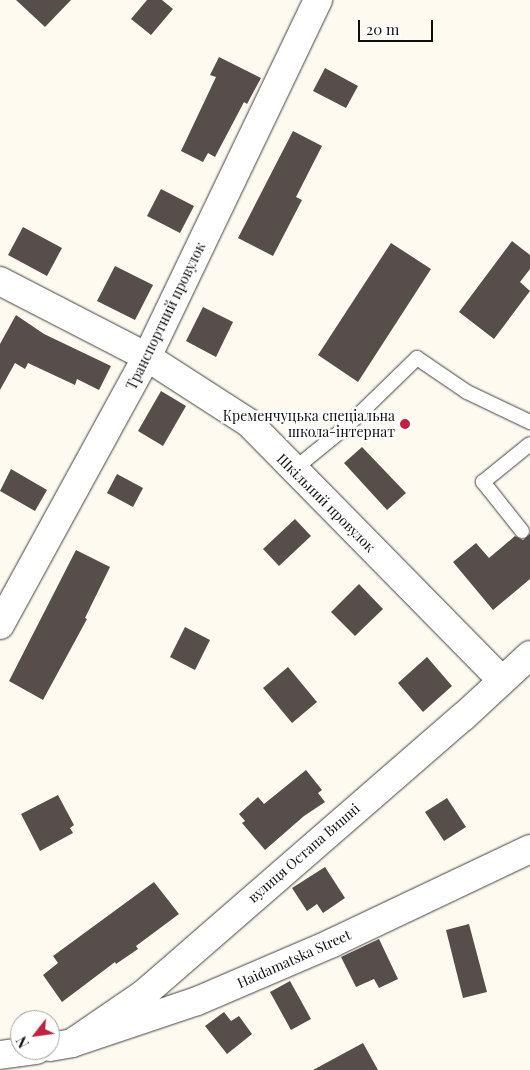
<!DOCTYPE html>
<meta charset="utf-8">
<style>
body{margin:0}
#map{position:relative;width:530px;height:1070px;overflow:hidden;background:#fffaef;font-family:"Playfair Display",serif}
div>[style]{position:absolute}
[style*='--x']{left:calc(var(--x)*1px);top:calc(var(--y)*1px);width:calc(var(--w)*1px);rotate:calc(var(--a)*1deg)}
.building>*{inset:0;background:#574d4a}
.roads{filter:drop-shadow(0 0 1px #414141) drop-shadow(0 0 1px #414141)}
.lane>*{height:14px;margin:-7px;padding:0 7px;transform-origin:7px;border-radius:7px;background:#fff}
.street>*{height:28px;margin:-14px;padding:0 14px;transform-origin:14px;border-radius:14px;background:#fff}
.dots>*{width:14px;height:14px;translate:-50% -50%;box-sizing:border-box;border:2px solid #fff;border-radius:50%}
span{translate:-50% -50%;white-space:nowrap;text-align:center;line-height:1.15;-webkit-text-stroke:5px #fff;paint-order:stroke}
.street-label{font-size:14px;color:#0e0e0e}
.poi-label{font-size:14px;color:#0e0e0e}
.right{translate:-100% -50%;text-align:right}
.north{position:absolute;left:10px;top:1010px;width:50px;height:50px;box-sizing:border-box;background:#fff;border:1px solid #9f9f9f;border-radius:50%;rotate:240deg;font-size:14px;font-weight:700;line-height:20px;text-align:center;color:#0e0e0e}
.north::after{content:'';display:block;margin:auto;width:18px;height:22px;background:#c0233f;clip-path:polygon(50% 0,100% 100%,50% 72%,0 100%)}
.scale{position:absolute;left:358px;top:20px;width:75px;height:22px;box-sizing:border-box;border:2px solid #0e0e0e;border-top:0;padding-left:6px;font-size:15px;line-height:18px;white-space:nowrap;color:#0e0e0e;-webkit-text-stroke:4px #fff;paint-order:stroke}
</style>
<div id="map">
<div class="building">
<i style="clip-path:polygon(16px 0,71px 0,45px 27px)"></i>
<i style="clip-path:polygon(147px 0,162px 0,173px 9px,151px 35px,131px 19px)"></i>
<i style="clip-path:polygon(219px 57px,261px 78px,247px 104px,244px 102px,215px 157px,208px 153px,203px 162px,181px 151px,216px 77px,210px 75px)"></i>
<i style="clip-path:polygon(325px 68px,358px 86px,346px 108px,313px 91px)"></i>
<i style="clip-path:polygon(293px 131px,322px 146px,296px 197px,302px 200px,273px 256px,238px 238px)"></i>
<i style="clip-path:polygon(161px 189px,194px 206px,180px 233px,147px 216px)"></i>
<i style="clip-path:polygon(23px 227px,62px 248px,47px 276px,8px 255px)"></i>
<i style="clip-path:polygon(512px 241px,530px 255px,530px 269px,520px 282px,530px 291px,494px 339px,459px 312px)"></i>
<i style="clip-path:polygon(391px 243px,431px 269px,358px 382px,318px 355px)"></i>
<i style="clip-path:polygon(115px 266px,153px 285px,135px 320px,97px 301px)"></i>
<i style="clip-path:polygon(203px 307px,233px 322px,216px 357px,186px 341px)"></i>
<i style="clip-path:polygon(16px 315px,44px 334px,111px 366px,99px 390px,77px 379px,75px 385px,28px 363px,25px 369px,15px 363px,0 390px,0 344px)"></i>
<i style="clip-path:polygon(161px 391px,186px 406px,163px 446px,138px 431px)"></i>
<i style="clip-path:polygon(362px 447px,406px 493px,387px 510px,344px 463px)"></i>
<i style="clip-path:polygon(11px 469px,47px 490px,35px 511px,0 491px)"></i>
<i style="clip-path:polygon(117px 474px,143px 488px,133px 507px,107px 493px)"></i>
<i style="clip-path:polygon(295px 519px,311px 536px,279px 566px,263px 549px)"></i>
<i style="clip-path:polygon(530px 534px,530px 579px,493px 610px,453px 562px,476px 543px,489px 558px,515px 536px,523px 540px)"></i>
<i style="clip-path:polygon(76px 550px,110px 567px,85px 618px,87px 619px,43px 700px,9px 681px)"></i>
<i style="clip-path:polygon(359px 584px,383px 609px,355px 636px,331px 612px)"></i>
<i style="clip-path:polygon(185px 627px,210px 640px,195px 670px,170px 657px)"></i>
<i style="clip-path:polygon(427px 657px,452px 686px,423px 712px,398px 683px)"></i>
<i style="clip-path:polygon(288px 667px,317px 702px,292px 723px,263px 688px)"></i>
<i style="clip-path:polygon(306px 770px,322px 790px,318px 793px,325px 802px,304px 816px,265px 850px,242px 823px,245px 821px,239px 814px,258px 797px,264px 804px)"></i>
<i style="clip-path:polygon(58px 795px,74px 825px,70px 828px,73px 833px,40px 851px,21px 814px)"></i>
<i style="clip-path:polygon(447px 798px,466px 827px,444px 841px,425px 812px)"></i>
<i style="clip-path:polygon(325px 867px,345px 898px,323px 913px,317px 904px,307px 911px,292px 888px)"></i>
<i style="clip-path:polygon(154px 882px,179px 914px,136px 946px,138px 949px,116px 964px,115px 962px,62px 1002px,43px 975px,58px 963px,53px 956px)"></i>
<i style="clip-path:polygon(469px 924px,487px 992px,463px 998px,446px 930px)"></i>
<i style="clip-path:polygon(379px 939px,398px 979px,379px 988px,374px 979px,356px 987px,341px 957px)"></i>
<i style="clip-path:polygon(290px 981px,311px 1019px,291px 1030px,270px 992px)"></i>
<i style="clip-path:polygon(224px 1012px,231px 1021px,239px 1016px,252px 1034px,227px 1054px,205px 1026px)"></i>
<i style="clip-path:polygon(363px 1043px,378px 1070px,313px 1070px)"></i>
</div>
<div class="roads">
<div class="lane">
<i style="--x:293;--y:470;--w:68;--a:-39.1"></i>
<i style="--x:346;--y:427;--w:99;--a:-44.2"></i>
<i style="--x:417;--y:358;--w:60;--a:34.2"></i>
<i style="--x:467;--y:392;--w:70;--a:25.5"></i>
<i style="--x:522;--y:531;--w:63;--a:-128.5"></i>
<i style="--x:483;--y:482;--w:60;--a:-39"></i>
</div>
<div class="street">
<i style="--x:0;--y:281;--w:165;--a:27.3"></i>
<i style="--x:147;--y:357;--w:121;--a:32.9"></i>
<i style="--x:249;--y:423;--w:359;--a:45.5"></i>
<i style="--x:0;--y:625;--w:306;--a:-61.3"></i>
<i style="--x:147;--y:357;--w:396;--a:-64.4"></i>
<i style="--x:72;--y:1043;--w:88;--a:-34.4"></i>
<i style="--x:145;--y:993;--w:421;--a:-41"></i>
<i style="--x:463;--y:717;--w:91;--a:-42.8"></i>
<i style="--x:50;--y:1047;--w:22;--a:-10"></i>
<i style="--x:72;--y:1043;--w:132;--a:-18.6"></i>
<i style="--x:197;--y:1001;--w:147;--a:-23.2"></i>
<i style="--x:332;--y:943;--w:219;--a:-25.4"></i>
<i style="--x:0;--y:1055;--w:37;--a:-8"></i>
</div>
</div>
<div class="dots">
<i style="left:405px;top:424px;background:#c0233f"></i>
</div>
<div class="street-label">
<span style="left:166px;top:316px;rotate:-64deg">Транспортний провулок</span>
<span style="left:326px;top:503px;rotate:45deg">Шкільний провулок</span>
<span style="left:304px;top:853px;rotate:-41deg">вулиця Остапа Вишні</span>
<span style="left:294px;top:959px;rotate:-24deg">Haidamatska Street</span>
</div>
<div class="poi-label">
<span class="right" style="left:395px;top:424px">Кременчуцька спеціальна<br>школа-інтернат</span>
</div>
<div class="north">N</div>
<div class="scale">20 m</div>
</div>
